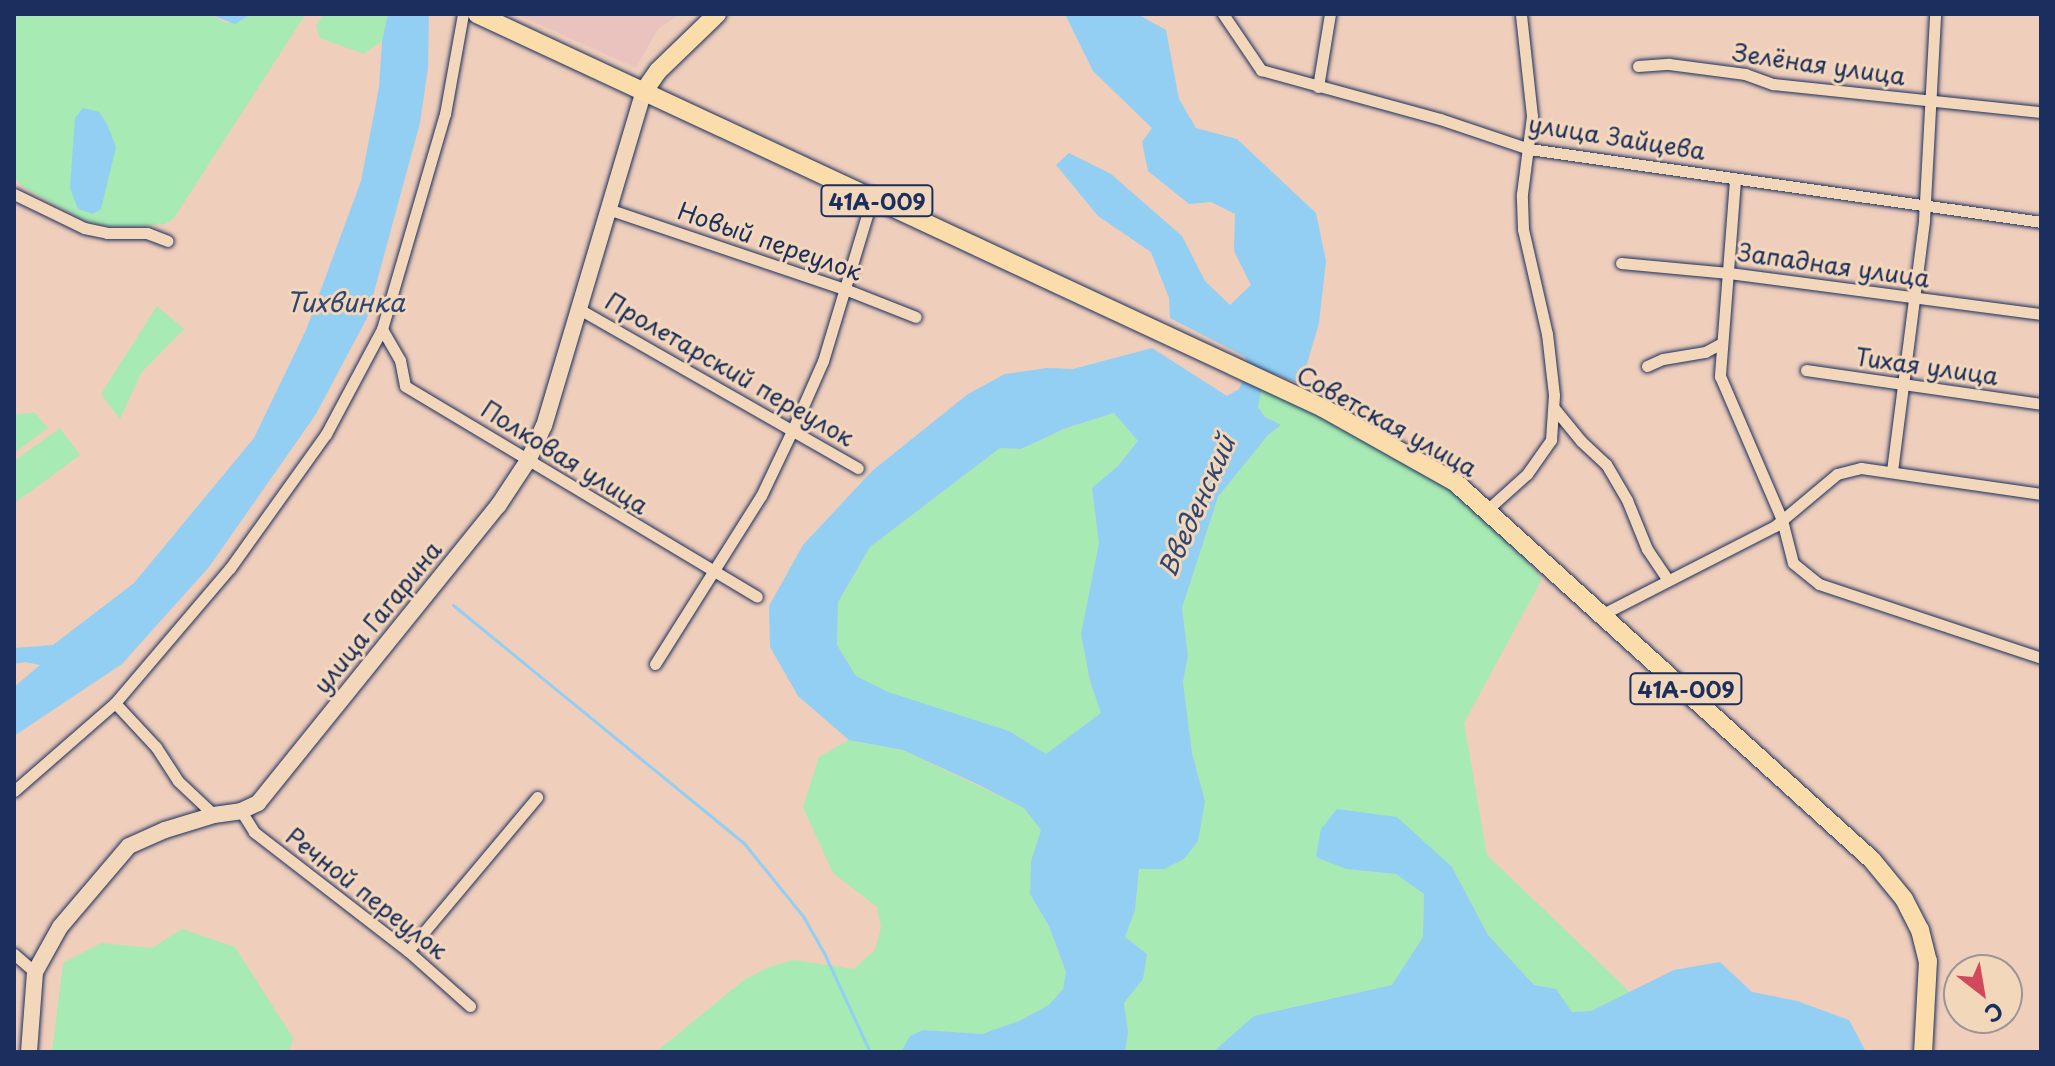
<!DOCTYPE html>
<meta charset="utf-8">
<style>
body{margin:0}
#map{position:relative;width:2055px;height:1066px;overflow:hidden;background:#efcebc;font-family:"Playpen Sans",sans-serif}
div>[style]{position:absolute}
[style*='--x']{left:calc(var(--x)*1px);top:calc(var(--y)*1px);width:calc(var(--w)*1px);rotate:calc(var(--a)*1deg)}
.built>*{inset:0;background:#eac3bf}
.green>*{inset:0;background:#a7eab4}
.water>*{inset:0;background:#92cff2}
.stream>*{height:3px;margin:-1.5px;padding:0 1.5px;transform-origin:1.5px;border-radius:1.5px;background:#92cff2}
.roads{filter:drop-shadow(0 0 2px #1b2f5e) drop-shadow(0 0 2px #1b2f5e)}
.street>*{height:11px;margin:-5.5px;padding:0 5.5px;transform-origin:5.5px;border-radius:5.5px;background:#f3d7ba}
.secondary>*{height:16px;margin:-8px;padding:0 8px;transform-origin:8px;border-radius:8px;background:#f3d7ba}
.primary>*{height:18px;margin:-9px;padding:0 9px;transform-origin:9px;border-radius:9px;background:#faddab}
span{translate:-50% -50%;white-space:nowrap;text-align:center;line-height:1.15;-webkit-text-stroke:6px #f3d7ba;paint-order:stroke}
.shield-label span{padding:2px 6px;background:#f3d7ba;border:2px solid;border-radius:6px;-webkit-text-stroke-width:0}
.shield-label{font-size:22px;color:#1b2f5e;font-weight:700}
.street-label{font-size:24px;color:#1b2f5e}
.water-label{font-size:26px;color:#2d4774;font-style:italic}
.frame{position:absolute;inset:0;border:16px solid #1b2f5e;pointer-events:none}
.north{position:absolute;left:1943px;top:954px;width:80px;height:80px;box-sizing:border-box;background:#f3d7ba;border:2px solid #9d9495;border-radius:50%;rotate:149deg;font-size:22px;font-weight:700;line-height:32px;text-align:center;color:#1b2f5e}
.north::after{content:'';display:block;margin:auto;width:28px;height:36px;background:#d1495b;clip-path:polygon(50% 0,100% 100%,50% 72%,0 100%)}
</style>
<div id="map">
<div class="built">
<i style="clip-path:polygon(516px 14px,680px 14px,658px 29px,636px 68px)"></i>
</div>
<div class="green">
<i style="clip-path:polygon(14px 14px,209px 14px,226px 23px,242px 20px,251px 14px,305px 15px,174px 218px,165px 224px,140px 226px,106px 226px,83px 220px,23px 187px,14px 177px)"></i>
<i style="clip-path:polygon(323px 14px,388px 14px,382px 41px,364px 54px,320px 38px,316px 26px)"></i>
<i style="clip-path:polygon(157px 306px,184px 329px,141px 373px,120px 419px,101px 394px)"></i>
<i style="clip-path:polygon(1265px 383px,1488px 509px,1542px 579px,1464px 723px,1487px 855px,1630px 992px,1591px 1011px,1572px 1012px,1556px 990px,1534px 985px,1488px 935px,1452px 867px,1346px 869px,1396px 874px,1424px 894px,1423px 937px,1392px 985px,1255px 1016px,1213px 1052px,1125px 1052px,1128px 1032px,1124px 1003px,1143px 979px,1147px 954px,1124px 937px,1135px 910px,1139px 869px,1164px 869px,1205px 801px,1192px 753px,1183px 682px,1188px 656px,1182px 608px,1218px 497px,1268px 435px,1280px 426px,1265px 417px,1258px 407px,1258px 396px)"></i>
<i style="clip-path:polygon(34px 412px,48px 428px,14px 453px,14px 415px)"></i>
<i style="clip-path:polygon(1114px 413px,1138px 441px,1118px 466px,1092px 489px,1099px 543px,1081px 634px,1090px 681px,1101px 713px,1046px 754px,1009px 731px,888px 693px,856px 676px,837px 645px,838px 602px,870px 547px,1000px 448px,1021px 449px,1066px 428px)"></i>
<i style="clip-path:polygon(60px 428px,80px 455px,16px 502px,14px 461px)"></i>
<i style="clip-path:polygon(849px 740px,903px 750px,1024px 808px,1041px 830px,1031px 861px,1030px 894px,1049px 926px,1066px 972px,1063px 989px,1049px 1005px,1019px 1021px,982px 1034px,923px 1030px,901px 1052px,656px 1052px,744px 980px,769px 967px,794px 960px,854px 969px,875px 950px,881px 928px,877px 907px,833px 873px,803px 807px,819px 757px)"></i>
<i style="clip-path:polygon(182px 929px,235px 947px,293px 1038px,289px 1052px,52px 1052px,63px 963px,101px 943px,152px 948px)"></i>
</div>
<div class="water">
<i style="clip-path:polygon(209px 14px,251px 14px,235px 24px)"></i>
<i style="clip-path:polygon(388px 14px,429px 14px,428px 68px,420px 123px,367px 318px,316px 414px,209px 567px,122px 664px,14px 736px,14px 687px,40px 665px,25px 662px,14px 664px,14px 648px,53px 645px,134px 583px,254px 438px,306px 330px,361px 181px,379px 88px,382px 41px)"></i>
<i style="clip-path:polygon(evenodd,1065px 14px,1137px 14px,1166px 30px,1179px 99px,1196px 128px,1237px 139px,1316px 213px,1326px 261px,1319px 323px,1301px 384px,1275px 374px,1262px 385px,1258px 407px,1265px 417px,1281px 425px,1268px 435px,1218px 497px,1182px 608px,1188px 656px,1183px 682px,1192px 753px,1205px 801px,1198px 841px,1184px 859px,1164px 869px,1139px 869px,1135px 910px,1125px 937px,1147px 954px,1143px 979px,1124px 1003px,1128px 1032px,1125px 1052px,901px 1052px,910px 1036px,923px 1030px,982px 1034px,1019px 1021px,1049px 1005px,1063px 989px,1066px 972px,1049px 926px,1030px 894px,1031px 861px,1041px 830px,1024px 808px,977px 784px,903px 750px,849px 740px,798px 696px,770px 647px,769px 606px,803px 545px,872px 471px,968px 394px,1005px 374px,1047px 368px,1073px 369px,1152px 348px,1227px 396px,1239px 389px,1250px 365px,1244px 356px,1170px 318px,1169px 298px,1151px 252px,1098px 216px,1056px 165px,1069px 153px,1111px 174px,1182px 236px,1205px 281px,1230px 305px,1251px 285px,1234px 251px,1235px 214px,1211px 202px,1189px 204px,1148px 171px,1142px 142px,1152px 128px,1093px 71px,1065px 14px,1114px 413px,1138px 441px,1118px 466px,1092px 488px,1099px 543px,1081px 634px,1090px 681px,1101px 713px,1046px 754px,1009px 731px,888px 692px,856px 676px,837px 645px,838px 602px,870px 547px,1000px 448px,1021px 449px,1066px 428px,1114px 413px)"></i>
<i style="clip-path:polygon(83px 108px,99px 112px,107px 124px,116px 147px,101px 209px,93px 214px,78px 209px,70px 188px,75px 118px)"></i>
<i style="clip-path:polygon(1337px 809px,1397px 817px,1452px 867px,1488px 935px,1534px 985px,1556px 989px,1572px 1012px,1591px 1011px,1674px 970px,1720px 962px,1752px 992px,1797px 1001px,1849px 1020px,1866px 1052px,1213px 1052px,1254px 1016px,1392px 985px,1423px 937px,1424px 894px,1396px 874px,1346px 869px,1316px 857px,1321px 829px)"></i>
</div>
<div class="stream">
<i style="--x:453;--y:605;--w:375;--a:39.3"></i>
<i style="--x:743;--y:842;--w:95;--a:51"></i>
<i style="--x:803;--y:916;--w:43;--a:60.4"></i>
<i style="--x:824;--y:953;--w:109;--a:65.1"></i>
</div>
<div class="roads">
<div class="street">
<i style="--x:1223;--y:14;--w:68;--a:55.8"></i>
<i style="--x:1261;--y:70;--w:186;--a:15.3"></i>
<i style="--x:1440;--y:119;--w:94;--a:18.6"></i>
<i style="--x:1529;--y:149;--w:517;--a:8.11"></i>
<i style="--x:1638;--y:66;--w:31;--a:-4"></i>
<i style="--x:1669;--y:64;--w:77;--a:7.5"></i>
<i style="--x:1745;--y:74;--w:30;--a:20"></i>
<i style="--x:1773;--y:84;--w:269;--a:6"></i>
<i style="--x:1318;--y:87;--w:74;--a:-80.7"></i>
<i style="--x:1735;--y:180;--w:197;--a:94.4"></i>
<i style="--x:1720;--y:376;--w:157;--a:66.7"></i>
<i style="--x:1782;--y:520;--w:44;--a:75.7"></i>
<i style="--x:1793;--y:563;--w:33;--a:39"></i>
<i style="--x:1819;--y:584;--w:234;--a:18.4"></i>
<i style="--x:14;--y:194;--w:78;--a:25.9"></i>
<i style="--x:84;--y:228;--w:24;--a:12"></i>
<i style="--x:107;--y:233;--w:40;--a:0"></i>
<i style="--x:147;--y:233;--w:22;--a:21"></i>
<i style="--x:608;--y:209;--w:247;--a:18.7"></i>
<i style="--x:842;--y:288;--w:79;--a:21.4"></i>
<i style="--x:1621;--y:263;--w:108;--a:5.3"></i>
<i style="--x:1729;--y:273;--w:315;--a:7.5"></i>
<i style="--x:579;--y:309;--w:321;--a:29.7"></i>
<i style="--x:382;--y:329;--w:36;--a:60"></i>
<i style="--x:400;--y:360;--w:26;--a:79"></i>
<i style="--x:405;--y:386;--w:410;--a:30.9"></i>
<i style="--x:1647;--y:366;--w:17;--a:-24"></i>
<i style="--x:1663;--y:359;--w:43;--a:-9.5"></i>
<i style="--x:1705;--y:352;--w:19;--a:-28"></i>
<i style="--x:1806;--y:370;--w:237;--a:8.2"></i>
<i style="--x:1554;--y:408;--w:43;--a:50.7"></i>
<i style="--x:1581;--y:441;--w:34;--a:43"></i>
<i style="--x:1606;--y:464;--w:42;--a:59.7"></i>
<i style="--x:1627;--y:500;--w:53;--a:67.8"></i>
<i style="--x:1647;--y:549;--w:36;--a:56"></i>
<i style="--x:1892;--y:471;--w:253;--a:-82.7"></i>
<i style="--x:1924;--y:220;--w:206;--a:-86.9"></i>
<i style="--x:1488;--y:509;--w:52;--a:-41.9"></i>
<i style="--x:1527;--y:474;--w:42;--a:-54.8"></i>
<i style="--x:1551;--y:440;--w:45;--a:-86.2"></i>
<i style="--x:1554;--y:395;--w:61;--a:-96.5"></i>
<i style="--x:1547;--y:334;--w:108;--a:-102.9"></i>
<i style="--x:1523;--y:229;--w:35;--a:-92"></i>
<i style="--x:1522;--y:194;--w:79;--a:-82.7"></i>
<i style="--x:1532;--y:116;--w:103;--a:-96.2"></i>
<i style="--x:1603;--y:614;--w:193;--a:-27.1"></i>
<i style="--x:1775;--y:526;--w:81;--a:-40"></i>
<i style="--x:1837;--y:474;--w:25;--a:-14"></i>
<i style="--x:1861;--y:468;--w:182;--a:8.2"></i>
<i style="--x:655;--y:664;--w:199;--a:-57.8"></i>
<i style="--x:761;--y:496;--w:74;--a:-64.5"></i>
<i style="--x:793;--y:429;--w:74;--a:-66.2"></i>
<i style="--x:823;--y:361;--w:169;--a:-73.2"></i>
<i style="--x:115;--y:703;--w:60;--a:47"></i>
<i style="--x:156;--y:747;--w:40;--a:57.1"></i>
<i style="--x:178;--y:781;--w:50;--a:43.4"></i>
<i style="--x:14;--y:791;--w:134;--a:-41.1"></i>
<i style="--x:115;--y:703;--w:177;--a:-49.6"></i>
<i style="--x:230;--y:568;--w:165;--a:-54.4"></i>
<i style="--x:326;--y:434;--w:119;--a:-61.9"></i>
<i style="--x:382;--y:329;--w:224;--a:-73.7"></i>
<i style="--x:445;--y:114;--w:102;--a:-79.8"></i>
<i style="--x:241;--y:811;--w:25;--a:58"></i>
<i style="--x:254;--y:832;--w:195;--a:37.7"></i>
<i style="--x:408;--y:951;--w:83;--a:41.6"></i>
<i style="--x:408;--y:951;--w:201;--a:-50"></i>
<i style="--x:14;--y:954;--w:28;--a:41"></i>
</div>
<div class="secondary">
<i style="--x:29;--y:1052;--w:80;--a:-85.7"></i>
<i style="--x:35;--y:972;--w:51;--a:-60.9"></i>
<i style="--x:60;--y:927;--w:106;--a:-49.6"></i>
<i style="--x:129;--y:846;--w:39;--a:-24"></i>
<i style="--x:165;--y:830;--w:51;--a:-17"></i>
<i style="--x:214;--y:815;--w:27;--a:-8"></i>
<i style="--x:241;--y:811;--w:19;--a:-25"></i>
<i style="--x:258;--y:803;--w:382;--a:-51.1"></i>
<i style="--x:498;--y:506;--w:56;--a:-56.6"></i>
<i style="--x:529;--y:459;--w:36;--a:-66"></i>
<i style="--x:544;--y:426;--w:350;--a:-73.4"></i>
</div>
<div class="primary">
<i style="--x:477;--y:14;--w:933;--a:24.97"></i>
<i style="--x:1323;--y:408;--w:151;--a:29.3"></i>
<i style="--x:1455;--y:482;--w:563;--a:42.19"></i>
<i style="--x:1872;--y:860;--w:50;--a:50.6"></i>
<i style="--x:1904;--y:899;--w:35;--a:63"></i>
<i style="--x:1920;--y:930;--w:32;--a:76"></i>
<i style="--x:1928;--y:961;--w:91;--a:93.1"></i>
<i style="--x:644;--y:91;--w:24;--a:-55"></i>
<i style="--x:658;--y:71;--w:82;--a:-44"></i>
</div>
</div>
<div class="shield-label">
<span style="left:877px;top:201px">41А-009</span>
<span style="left:1686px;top:689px">41А-009</span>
</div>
<div class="street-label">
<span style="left:1819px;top:64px;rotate:8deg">Зелёная улица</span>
<span style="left:1617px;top:137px;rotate:9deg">улица Зайцева</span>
<span style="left:770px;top:241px;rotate:19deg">Новый переулок</span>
<span style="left:1834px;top:265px;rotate:8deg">Западная улица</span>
<span style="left:1927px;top:366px;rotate:8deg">Тихая улица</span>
<span style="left:730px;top:369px;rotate:30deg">Пролетарский переулок</span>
<span style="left:1387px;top:421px;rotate:29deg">Советская улица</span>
<span style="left:565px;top:457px;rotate:32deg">Полковая улица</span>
<span style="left:377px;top:617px;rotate:-51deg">улица Гагарина</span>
<span style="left:367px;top:893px;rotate:38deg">Речной переулок</span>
</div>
<div class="water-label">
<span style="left:345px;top:302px">Тихвинка</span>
<span style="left:1196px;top:506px;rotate:-66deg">Введенский</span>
</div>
<div class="frame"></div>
<div class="north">С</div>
</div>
